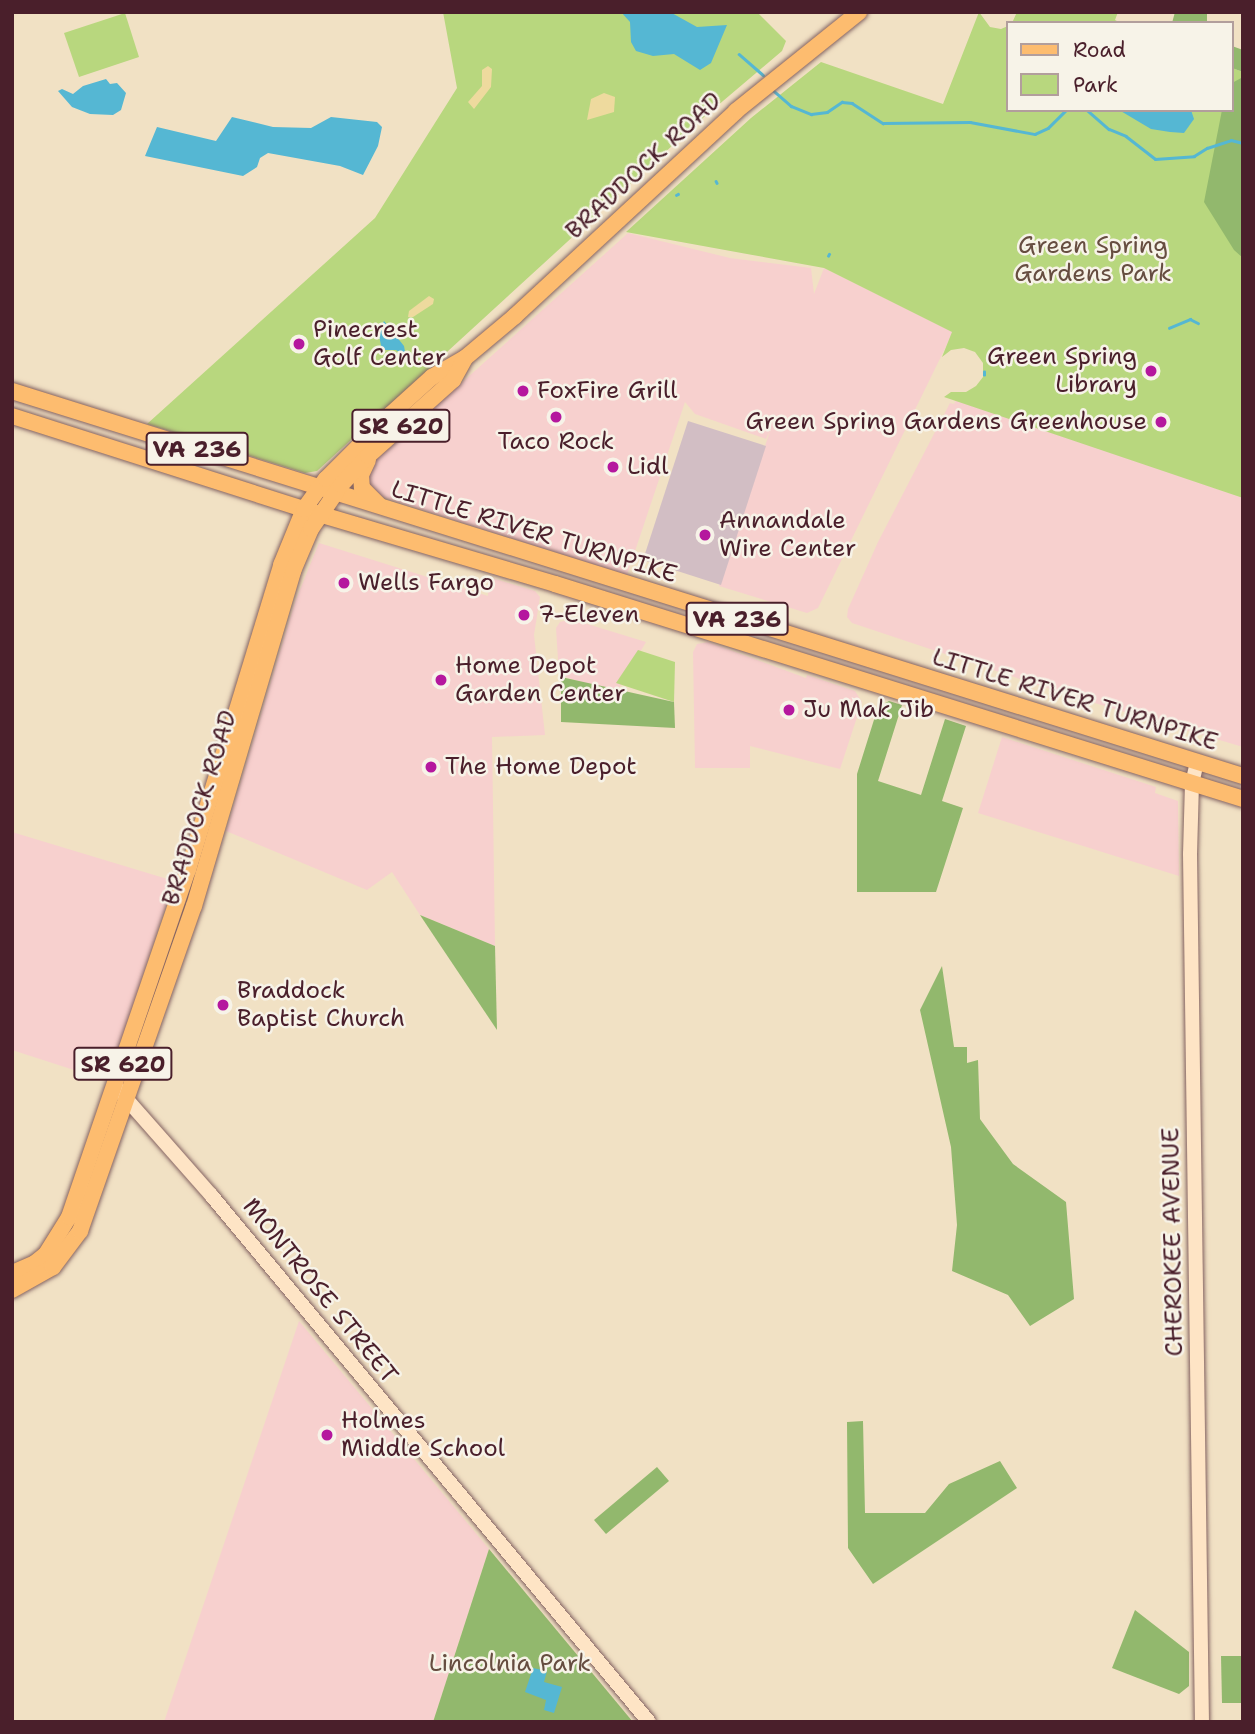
<!DOCTYPE html>
<style>
body{margin:0}
#map{position:relative;width:1255px;height:1734px;overflow:hidden;background:#f1e1c4;font-family:"Shantell Sans",sans-serif}
div>[style]{position:absolute}
[style*='--x']{left:calc(var(--x)*1px);top:calc(var(--y)*1px);width:calc(var(--w)*1px);rotate:calc(var(--a)*1deg)}
.built>*{inset:0;background:#f7d0ce}
.industrial>*{inset:0;background:#d2bec4}
.green>*{inset:0;background:#b8d77e}
.forest>*{inset:0;background:#92b86d}
.sand>*{inset:0;background:#eeda9e}
.water>*{inset:0;background:#55b7d3}
.stream>*{height:2.5px;margin:-1.25px;padding:0 1.25px;transform-origin:1.25px;border-radius:1.25px;background:#55b7d3}
.roads{filter:drop-shadow(0 0 2px #846361) drop-shadow(0 0 2px #846361)}
.secondary>*{height:14px;margin:-7px;padding:0 7px;transform-origin:7px;border-radius:7px;background:#fee4c5}
.primary>*{height:16px;margin:-8px;padding:0 8px;transform-origin:8px;border-radius:8px;background:#fdbc6f}
.dots>*{width:19px;height:19px;translate:-50% -50%;box-sizing:border-box;border:4px solid #f7f3e8;border-radius:50%}
span{translate:-50% -50%;white-space:nowrap;text-align:center;line-height:1.15;-webkit-text-stroke:5px #f7f3e8;paint-order:stroke}
.shield-label span{padding:2px 5px;background:#f7f3e8;border:2px solid;border-radius:5px;-webkit-text-stroke-width:0}
.shield-label{font-size:23px;color:#4a1f2b;font-weight:700}
.street-label{font-size:24px;color:#4a1f2b}
.park-label{font-size:24px;color:#664d40}
.poi-label{font-size:24px;color:#4a1f2b}
.left{translate:0 -50%;text-align:left}
.right{translate:-100% -50%;text-align:right}
.frame{position:absolute;inset:0;border:14px solid #4a1f2b;pointer-events:none}
.legend{position:absolute;left:1006px;top:21px;width:228px;height:91px;box-sizing:border-box;background:#f7f3e8;border:2px solid #b29e9c;margin:0;padding:9px 12px;list-style:none;font-size:21px;color:#4a1f2b}
.legend li{display:flex;align-items:center;gap:14px;height:35px}
.legend b{width:35px;border:2px solid #b29e9c}
</style>
<div id="map">
<div class="built">
<i style="clip-path:polygon(628px 233px,730px 258px,811px 268px,814px 294px,824px 268px,953px 332px,818px 608px,807px 613px,719px 586px,770px 431px,766px 439px,695px 414px,685px 402px,627px 575px,373px 494px,368px 488px,367px 468px)"></i>
<i style="clip-path:polygon(956px 400px,1243px 498px,1243px 747px,1071px 696px,852px 623px,847px 617px,848px 609px,878px 542px,950px 403px,954px 404px)"></i>
<i style="clip-path:polygon(319px 543px,488px 596px,489px 577px,535px 591px,540px 597px,534px 635px,545px 735px,492px 737px,495px 946px,420px 915px,392px 872px,367px 890px,226px 831px,295px 602px)"></i>
<i style="clip-path:polygon(571px 619px,646px 642px,616px 693px,559px 675px,556px 628px,560px 622px)"></i>
<i style="clip-path:polygon(708px 642px,806px 678px,807px 675px,855px 691px,862px 702px,840px 769px,750px 746px,750px 768px,695px 768px,693px 652px,697px 644px)"></i>
<i style="clip-path:polygon(1002px 737px,1156px 787px,1155px 793px,1178px 801px,1179px 876px,978px 813px)"></i>
<i style="clip-path:polygon(12px 832px,174px 881px,108px 1081px,12px 1050px)"></i>
<i style="clip-path:polygon(299px 1321px,489px 1549px,433px 1722px,164px 1722px)"></i>
</div>
<div class="industrial">
<i style="clip-path:polygon(688px 421px,766px 446px,721px 585px,643px 560px)"></i>
</div>
<div class="green">
<i style="clip-path:polygon(443px 12px,757px 12px,786px 41px,782px 51px,697px 123px,317px 471px,305px 473px,147px 424px,375px 218px,457px 88px)"></i>
<i style="clip-path:polygon(979px 12px,990px 27px,1001px 29px,1008px 26px,1008px 110px,1232px 110px,1232px 68px,1243px 72px,1243px 498px,944px 397px,951px 392px,966px 392px,976px 386px,983px 377px,983px 363px,975px 352px,964px 348px,951px 350px,942px 357px,952px 332px,824px 268px,626px 232px,751px 118px,821px 62px,943px 104px)"></i>
<i style="clip-path:polygon(1017px 12px,1118px 12px,1115px 20px,1121px 23px,1012px 23px)"></i>
<i style="clip-path:polygon(125px 13px,139px 57px,79px 77px,64px 33px)"></i>
<i style="clip-path:polygon(638px 650px,675px 662px,674px 702px,616px 683px)"></i>
</div>
<div class="forest">
<i style="clip-path:polygon(1175px 12px,1207px 12px,1207px 23px,1172px 23px)"></i>
<i style="clip-path:polygon(1232px 46px,1243px 50px,1243px 72px,1232px 68px)"></i>
<i style="clip-path:polygon(1243px 77px,1243px 258px,1234px 250px,1204px 202px,1222px 110px,1232px 110px,1232px 83px)"></i>
<i style="clip-path:polygon(561px 677px,674px 702px,675px 728px,561px 722px)"></i>
<i style="clip-path:polygon(889px 701px,902px 705px,878px 781px,921px 795px,945px 719px,966px 726px,942px 801px,963px 808px,936px 892px,857px 892px,857px 774px,878px 707px)"></i>
<i style="clip-path:polygon(420px 915px,495px 946px,497px 1030px,436px 939px)"></i>
<i style="clip-path:polygon(942px 966px,954px 1047px,967px 1047px,967px 1063px,978px 1060px,980px 1119px,1013px 1164px,1066px 1202px,1074px 1299px,1030px 1326px,1008px 1295px,952px 1271px,957px 1225px,951px 1147px,920px 1010px)"></i>
<i style="clip-path:polygon(863px 1421px,865px 1513px,925px 1513px,949px 1484px,1000px 1461px,1017px 1488px,873px 1584px,848px 1548px,847px 1422px)"></i>
<i style="clip-path:polygon(657px 1467px,669px 1481px,606px 1534px,594px 1520px)"></i>
<i style="clip-path:polygon(489px 1549px,633px 1722px,433px 1722px)"></i>
<i style="clip-path:polygon(1135px 1610px,1189px 1652px,1189px 1686px,1179px 1694px,1112px 1668px)"></i>
<i style="clip-path:polygon(1221px 1656px,1243px 1656px,1243px 1703px,1222px 1703px)"></i>
</div>
<div class="sand">
<i style="clip-path:polygon(488px 66px,492px 69px,491px 87px,474px 109px,468px 102px,482px 86px,482px 70px)"></i>
<i style="clip-path:polygon(604px 93px,615px 97px,614px 112px,587px 120px,591px 99px)"></i>
<i style="clip-path:polygon(429px 296px,434px 299px,433px 304px,413px 317px,408px 317px,409px 311px)"></i>
</div>
<div class="water">
<i style="clip-path:polygon(621px 12px,670px 12px,697px 27px,727px 25px,711px 63px,700px 70px,674px 54px,653px 56px,636px 51px,631px 42px,630px 22px)"></i>
<i style="clip-path:polygon(106px 79px,110px 84px,117px 83px,126px 93px,121px 110px,113px 115px,90px 114px,72px 107px,58px 91px,62px 89px,73px 94px,83px 86px)"></i>
<i style="clip-path:polygon(1119px 110px,1191px 110px,1194px 119px,1184px 133px,1170px 132px,1151px 129px)"></i>
<i style="clip-path:polygon(232px 117px,273px 127px,311px 128px,331px 117px,377px 122px,382px 127px,378px 146px,363px 175px,340px 166px,268px 153px,260px 158px,257px 167px,243px 176px,145px 156px,157px 127px,216px 141px)"></i>
<i style="clip-path:polygon(384px 321px,404px 346px,406px 357px,396px 350px,382px 350px,378px 331px)"></i>
<i style="clip-path:polygon(533px 1668px,547px 1671px,544px 1682px,562px 1687px,554px 1713px,544px 1710px,546px 1700px,525px 1692px)"></i>
</div>
<div class="stream">
<i style="--x:739;--y:54;--w:32;--a:41"></i>
<i style="--x:774;--y:91;--w:23;--a:41"></i>
<i style="--x:791;--y:106;--w:22;--a:22"></i>
<i style="--x:811;--y:114;--w:16;--a:-7"></i>
<i style="--x:827;--y:112;--w:18;--a:-34"></i>
<i style="--x:842;--y:102;--w:10;--a:6"></i>
<i style="--x:852;--y:103;--w:37;--a:33"></i>
<i style="--x:883;--y:123;--w:87;--a:-0.7"></i>
<i style="--x:970;--y:122;--w:66;--a:10.5"></i>
<i style="--x:1035;--y:134;--w:14;--a:-25"></i>
<i style="--x:1048;--y:128;--w:25;--a:-45"></i>
<i style="--x:1087;--y:110;--w:29;--a:41"></i>
<i style="--x:1109;--y:129;--w:18;--a:22"></i>
<i style="--x:1126;--y:136;--w:37;--a:38"></i>
<i style="--x:1155;--y:159;--w:39;--a:-4"></i>
<i style="--x:1194;--y:156;--w:15;--a:-32"></i>
<i style="--x:1207;--y:148;--w:25;--a:-18"></i>
<i style="--x:1231;--y:140;--w:12;--a:14"></i>
<i style="--x:716;--y:181;--w:2;--a:63"></i>
<i style="--x:676;--y:195;--w:2;--a:-27"></i>
<i style="--x:828;--y:256;--w:2;--a:-63"></i>
<i style="--x:1169;--y:328;--w:23;--a:-23"></i>
<i style="--x:1190;--y:319;--w:9;--a:27"></i>
<i style="--x:984;--y:375;--w:3;--a:-90"></i>
</div>
<div class="roads">
<div class="secondary">
<i style="--x:1197;--y:762;--w:22;--a:103"></i>
<i style="--x:1192;--y:783;--w:71;--a:91.6"></i>
<i style="--x:1190;--y:854;--w:868;--a:89.21"></i>
<i style="--x:115;--y:1086;--w:145;--a:48.6"></i>
<i style="--x:211;--y:1195;--w:685;--a:50.27"></i>
</div>
<div class="primary">
<i style="--x:12;--y:391;--w:1290;--a:17.37"></i>
<i style="--x:12;--y:416;--w:322;--a:17.7"></i>
<i style="--x:319;--y:514;--w:246;--a:16.5"></i>
<i style="--x:555;--y:584;--w:721;--a:17.35"></i>
<i style="--x:368;--y:460;--w:17;--a:115"></i>
<i style="--x:361;--y:475;--w:13;--a:86"></i>
<i style="--x:362;--y:488;--w:24;--a:45"></i>
<i style="--x:12;--y:1273;--w:25;--a:-23"></i>
<i style="--x:35;--y:1263;--w:14;--a:-39"></i>
<i style="--x:46;--y:1254;--w:44;--a:-58.1"></i>
<i style="--x:69;--y:1217;--w:367;--a:-71.1"></i>
<i style="--x:188;--y:870;--w:319;--a:-73"></i>
<i style="--x:281;--y:565;--w:61;--a:-67.7"></i>
<i style="--x:304;--y:509;--w:37;--a:-54"></i>
<i style="--x:326;--y:479;--w:91;--a:-45"></i>
<i style="--x:390;--y:415;--w:57;--a:-42.1"></i>
<i style="--x:432;--y:377;--w:38;--a:-30"></i>
<i style="--x:465;--y:358;--w:65;--a:-40"></i>
<i style="--x:515;--y:316;--w:301;--a:-42.8"></i>
<i style="--x:736;--y:111;--w:158;--a:-38.8"></i>
<i style="--x:12;--y:1290;--w:47;--a:-29.3"></i>
<i style="--x:53;--y:1267;--w:45;--a:-53.1"></i>
<i style="--x:80;--y:1231;--w:344;--a:-70.7"></i>
<i style="--x:194;--y:906;--w:349;--a:-73.5"></i>
<i style="--x:293;--y:571;--w:46;--a:-66.8"></i>
<i style="--x:311;--y:529;--w:53;--a:-55.7"></i>
<i style="--x:341;--y:485;--w:40;--a:-47"></i>
<i style="--x:368;--y:456;--w:114;--a:-41.8"></i>
<i style="--x:453;--y:380;--w:23;--a:-61"></i>
</div>
</div>
<div class="dots">
<i style="left:299px;top:344px;background:#b5179e"></i>
<i style="left:1151px;top:371px;background:#b5179e"></i>
<i style="left:523px;top:391px;background:#b5179e"></i>
<i style="left:556px;top:417px;background:#b5179e"></i>
<i style="left:1161px;top:422px;background:#b5179e"></i>
<i style="left:613px;top:467px;background:#b5179e"></i>
<i style="left:705px;top:535px;background:#b5179e"></i>
<i style="left:344px;top:583px;background:#b5179e"></i>
<i style="left:524px;top:615px;background:#b5179e"></i>
<i style="left:441px;top:680px;background:#b5179e"></i>
<i style="left:789px;top:710px;background:#b5179e"></i>
<i style="left:431px;top:767px;background:#b5179e"></i>
<i style="left:223px;top:1005px;background:#b5179e"></i>
<i style="left:327px;top:1435px;background:#b5179e"></i>
</div>
<div class="shield-label">
<span style="left:401px;top:426px">SR 620</span>
<span style="left:197px;top:449px">VA 236</span>
<span style="left:737px;top:619px">VA 236</span>
<span style="left:123px;top:1064px">SR 620</span>
</div>
<div class="street-label">
<span style="left:644px;top:166px;rotate:-43deg">BRADDOCK ROAD</span>
<span style="left:534px;top:532px;rotate:17deg">LITTLE RIVER TURNPIKE</span>
<span style="left:1075px;top:700px;rotate:17deg">LITTLE RIVER TURNPIKE</span>
<span style="left:200px;top:808px;rotate:-73deg">BRADDOCK ROAD</span>
<span style="left:1173px;top:1242px;rotate:-91deg">CHEROKEE AVENUE</span>
<span style="left:320px;top:1291px;rotate:51deg">MONTROSE STREET</span>
</div>
<div class="park-label">
<span style="left:1093px;top:260px">Green Spring<br>Gardens Park</span>
<span style="left:510px;top:1664px">Lincolnia Park</span>
</div>
<div class="poi-label">
<span class="left" style="left:313px;top:344px">Pinecrest<br>Golf Center</span>
<span class="right" style="left:1137px;top:371px">Green Spring<br>Library</span>
<span class="left" style="left:537px;top:391px">FoxFire Grill</span>
<span class="right" style="left:1147px;top:422px">Green Spring Gardens Greenhouse</span>
<span style="left:556px;top:442px">Taco Rock</span>
<span class="left" style="left:627px;top:467px">Lidl</span>
<span class="left" style="left:719px;top:535px">Annandale<br>Wire Center</span>
<span class="left" style="left:358px;top:583px">Wells Fargo</span>
<span class="left" style="left:538px;top:615px">7-Eleven</span>
<span class="left" style="left:455px;top:680px">Home Depot<br>Garden Center</span>
<span class="left" style="left:803px;top:710px">Ju Mak Jib</span>
<span class="left" style="left:445px;top:767px">The Home Depot</span>
<span class="left" style="left:237px;top:1005px">Braddock<br>Baptist Church</span>
<span class="left" style="left:341px;top:1435px">Holmes<br>Middle School</span>
</div>
<div class="frame"></div>
<ul class="legend">
<li><b style="height:9px;background:#fdbc6f"></b>Road</li>
<li><b style="height:19px;background:#b8d77e"></b>Park</li>
</ul>
</div>
